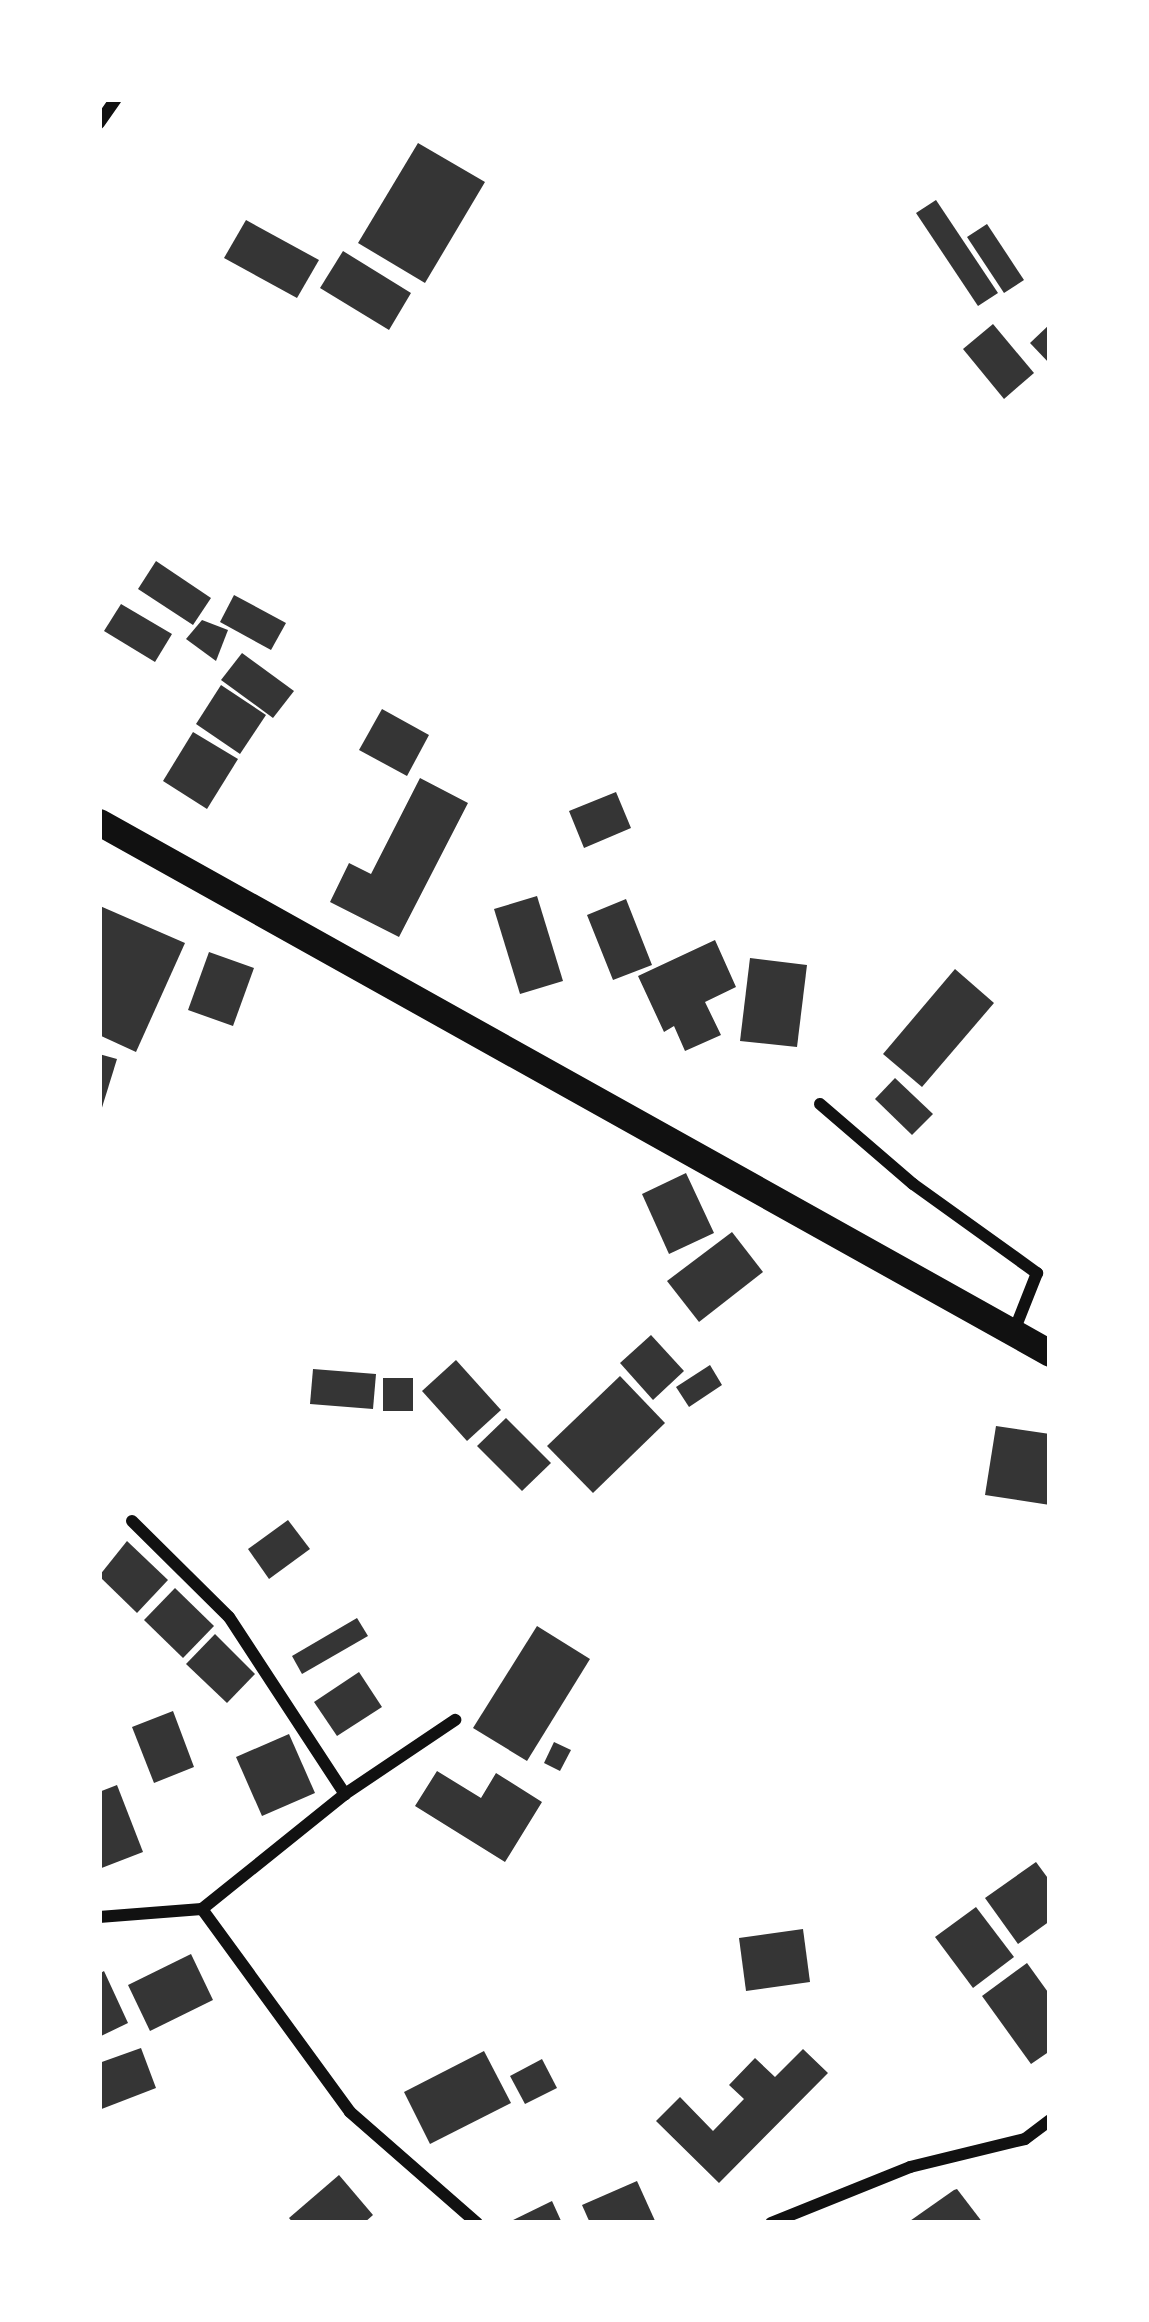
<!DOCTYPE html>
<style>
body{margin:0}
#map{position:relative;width:1149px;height:2322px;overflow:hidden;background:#fff;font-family:Commissioner,sans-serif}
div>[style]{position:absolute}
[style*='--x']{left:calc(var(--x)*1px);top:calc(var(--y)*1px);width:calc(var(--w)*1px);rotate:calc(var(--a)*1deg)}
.building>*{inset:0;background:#353535}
.minor>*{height:12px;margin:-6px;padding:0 6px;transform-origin:6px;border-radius:6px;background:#111}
.primary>*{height:27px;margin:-13.5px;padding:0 13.5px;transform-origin:13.5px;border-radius:13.5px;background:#111}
span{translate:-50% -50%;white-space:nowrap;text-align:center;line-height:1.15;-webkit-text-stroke:12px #fff;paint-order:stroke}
.frame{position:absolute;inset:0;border:102px solid #fff;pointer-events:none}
</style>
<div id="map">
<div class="building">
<i style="clip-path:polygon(418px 143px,485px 182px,425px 283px,358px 243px)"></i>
<i style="clip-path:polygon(936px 200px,998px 293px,978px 306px,916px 213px)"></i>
<i style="clip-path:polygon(246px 220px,319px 260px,297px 298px,224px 258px)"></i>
<i style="clip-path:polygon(987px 224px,1024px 280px,1004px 293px,967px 237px)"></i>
<i style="clip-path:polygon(343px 251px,411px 293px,389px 330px,320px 288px)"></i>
<i style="clip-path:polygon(993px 324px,1034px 373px,1004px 399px,963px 349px)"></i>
<i style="clip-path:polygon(1050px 324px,1050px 364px,1030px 343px)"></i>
<i style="clip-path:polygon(156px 561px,211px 598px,193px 625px,138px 589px)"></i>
<i style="clip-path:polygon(234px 595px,286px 623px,271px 650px,220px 622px)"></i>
<i style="clip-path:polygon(121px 604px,172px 634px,155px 662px,104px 631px)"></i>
<i style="clip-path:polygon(202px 620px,228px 630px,216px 661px,186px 639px)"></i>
<i style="clip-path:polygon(242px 653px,294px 691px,273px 718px,221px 680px)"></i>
<i style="clip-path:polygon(221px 685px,266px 715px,240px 754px,196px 724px)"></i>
<i style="clip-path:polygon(382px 709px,429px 735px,407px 776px,359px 750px)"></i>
<i style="clip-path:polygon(193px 732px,238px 759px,207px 809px,163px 781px)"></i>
<i style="clip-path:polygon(420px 778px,468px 803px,399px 937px,330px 902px,349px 863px,371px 874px)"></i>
<i style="clip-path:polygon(616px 792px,631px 828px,584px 848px,569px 811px)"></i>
<i style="clip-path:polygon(537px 896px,563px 981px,520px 994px,494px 909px)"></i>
<i style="clip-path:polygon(626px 899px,652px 965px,613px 980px,587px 915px)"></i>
<i style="clip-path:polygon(100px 906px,185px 943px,136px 1052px,99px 1035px)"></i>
<i style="clip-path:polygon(715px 940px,736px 987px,705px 1002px,721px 1035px,685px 1051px,674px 1026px,664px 1032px,638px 976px)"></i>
<i style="clip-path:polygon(209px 952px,254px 968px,233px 1026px,188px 1010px)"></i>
<i style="clip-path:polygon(750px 958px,807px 965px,797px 1047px,740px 1041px)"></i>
<i style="clip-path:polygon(955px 969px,994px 1003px,922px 1087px,883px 1054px)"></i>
<i style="clip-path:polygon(99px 1054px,117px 1059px,100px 1114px,99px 1114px)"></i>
<i style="clip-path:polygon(895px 1078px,933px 1114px,912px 1135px,875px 1099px)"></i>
<i style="clip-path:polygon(686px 1173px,714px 1233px,669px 1254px,642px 1194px)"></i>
<i style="clip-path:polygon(732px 1232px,763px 1272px,699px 1322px,667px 1281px)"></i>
<i style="clip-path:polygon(651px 1335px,684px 1371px,653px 1400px,620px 1363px)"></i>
<i style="clip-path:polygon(456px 1360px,501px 1410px,467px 1441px,422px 1391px)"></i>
<i style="clip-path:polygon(710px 1365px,722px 1385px,689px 1407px,676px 1387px)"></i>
<i style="clip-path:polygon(313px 1369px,376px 1374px,373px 1409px,310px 1404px)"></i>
<i style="clip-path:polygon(620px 1376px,665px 1423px,593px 1493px,547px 1446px)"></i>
<i style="clip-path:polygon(383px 1378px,413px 1378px,413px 1411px,383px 1411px)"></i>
<i style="clip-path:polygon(506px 1418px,551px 1463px,522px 1491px,477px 1446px)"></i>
<i style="clip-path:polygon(996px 1426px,1050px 1434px,1050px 1505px,985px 1495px)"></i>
<i style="clip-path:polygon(288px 1520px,310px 1549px,269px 1579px,248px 1549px)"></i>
<i style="clip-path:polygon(127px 1541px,168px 1580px,137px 1613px,99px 1576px)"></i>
<i style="clip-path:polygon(175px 1588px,214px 1626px,183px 1658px,144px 1620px)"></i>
<i style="clip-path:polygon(357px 1618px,368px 1636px,302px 1674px,292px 1656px)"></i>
<i style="clip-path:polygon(537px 1626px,590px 1659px,527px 1761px,473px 1728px)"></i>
<i style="clip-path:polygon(215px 1634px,255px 1674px,227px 1703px,186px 1664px)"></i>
<i style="clip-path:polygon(359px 1672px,382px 1707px,337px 1736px,314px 1702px)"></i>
<i style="clip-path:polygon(173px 1711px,194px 1767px,154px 1783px,132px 1727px)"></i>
<i style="clip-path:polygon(289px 1734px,315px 1793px,262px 1816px,236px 1757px)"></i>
<i style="clip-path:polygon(554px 1742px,571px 1750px,560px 1771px,544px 1763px)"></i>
<i style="clip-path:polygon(437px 1771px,481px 1798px,496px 1773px,542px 1802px,505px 1862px,415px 1806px)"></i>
<i style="clip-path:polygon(117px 1785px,143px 1852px,99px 1869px,99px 1792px)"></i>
<i style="clip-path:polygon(1036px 1862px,1050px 1881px,1050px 1921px,1018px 1944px,985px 1898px)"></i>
<i style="clip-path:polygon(976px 1907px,1014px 1957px,973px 1988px,935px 1937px)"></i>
<i style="clip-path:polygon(803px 1929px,810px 1982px,746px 1991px,739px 1938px)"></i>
<i style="clip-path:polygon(191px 1954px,213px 2000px,150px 2031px,128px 1985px)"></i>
<i style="clip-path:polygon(1027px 1963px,1050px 1995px,1050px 2051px,1031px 2064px,982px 1996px)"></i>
<i style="clip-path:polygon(104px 1971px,128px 2023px,99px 2037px,99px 1974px)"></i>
<i style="clip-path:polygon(141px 2048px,156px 2088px,99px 2110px,99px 2063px)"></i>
<i style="clip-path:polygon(803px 2049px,828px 2073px,719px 2183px,656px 2121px,680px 2097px,713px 2131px,744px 2099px,729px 2085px,755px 2058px,775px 2077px)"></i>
<i style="clip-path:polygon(484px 2051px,511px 2103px,430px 2144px,404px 2092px)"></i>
<i style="clip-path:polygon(542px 2059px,557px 2088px,525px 2104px,510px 2076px)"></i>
<i style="clip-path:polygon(339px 2175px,373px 2215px,364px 2223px,293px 2223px,289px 2218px)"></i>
<i style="clip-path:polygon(637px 2181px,656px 2223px,590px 2223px,582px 2205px)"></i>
<i style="clip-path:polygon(957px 2189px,983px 2223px,907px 2223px,954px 2190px)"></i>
<i style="clip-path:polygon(552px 2201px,562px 2223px,507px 2223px)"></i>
</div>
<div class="minor">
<i style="--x:99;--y:123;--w:29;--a:-55"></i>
<i style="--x:820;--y:1104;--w:123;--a:40.7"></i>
<i style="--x:913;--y:1184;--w:153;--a:35.7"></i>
<i style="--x:1037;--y:1273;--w:62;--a:111.6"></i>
<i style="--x:132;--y:1521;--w:136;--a:44.7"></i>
<i style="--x:229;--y:1617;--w:212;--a:56.8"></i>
<i style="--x:202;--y:1909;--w:251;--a:53.9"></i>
<i style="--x:350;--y:2112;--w:169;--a:41.2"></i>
<i style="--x:99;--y:1917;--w:103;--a:-4.4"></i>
<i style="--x:202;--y:1909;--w:184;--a:-38.8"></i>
<i style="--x:345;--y:1794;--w:133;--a:-33.9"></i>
<i style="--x:771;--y:2223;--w:150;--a:-21.9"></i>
<i style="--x:910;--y:2167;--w:118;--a:-13.7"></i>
<i style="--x:1025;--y:2139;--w:31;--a:-37"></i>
</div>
<div class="primary">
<i style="--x:99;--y:822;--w:1089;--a:29.18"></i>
</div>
<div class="frame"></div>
</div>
